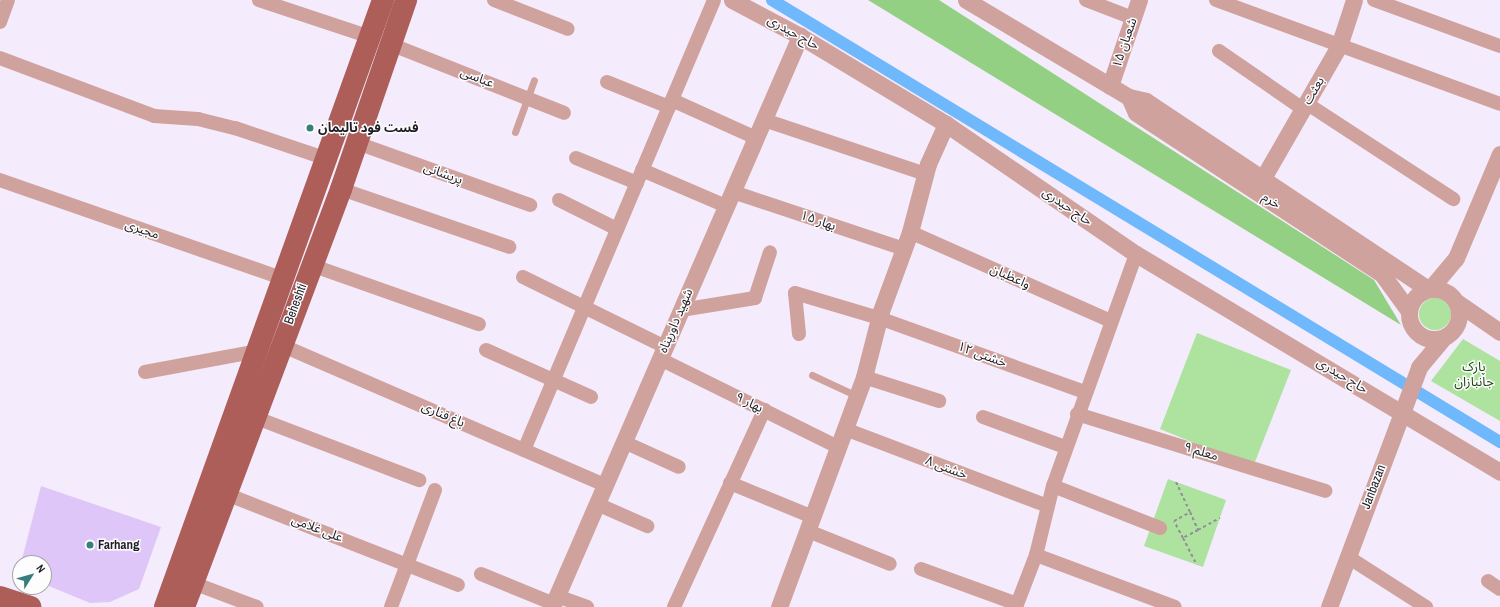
<!DOCTYPE html>
<meta charset="utf-8">
<style>
body{margin:0}
#map{position:relative;width:1500px;height:607px;overflow:hidden;background:#f4ecfc;font-family:"Archivo Narrow","Noto Sans Arabic",sans-serif}
div>[style]{position:absolute}
[style*='--x']{left:calc(var(--x)*1px);top:calc(var(--y)*1px);width:calc(var(--w)*1px);rotate:calc(var(--a)*1deg)}
.green>*{inset:0;background:#ade29f}
.round{border-radius:50%}
.forest>*{inset:0;background:#93d083}
.canal>*{height:12px;margin:-6px;padding:0 6px;transform-origin:6px;border-radius:6px;background:#6fb8fc}
.building>*{inset:0;background:#dfc6f8}
.path>*{height:2px;margin-top:-1px;transform-origin:0;background:repeating-linear-gradient(90deg,#948e9b 0 3px,transparent 0 6px)}
.service>*{height:7px;margin:-3.5px;padding:0 3.5px;transform-origin:3.5px;border-radius:3.5px;background:#d0a29d}
.minor>*{height:14px;margin:-7px;padding:0 7px;transform-origin:7px;border-radius:7px;background:#d0a29d}
.tertiary>*{height:17px;margin:-8.5px;padding:0 8.5px;transform-origin:8.5px;border-radius:8.5px;background:#d0a29d}
.tertiary>.ring{margin:-8.5px;padding:0;box-sizing:content-box;background:none;border:17px solid #d0a29d;border-radius:50%}
.primary>*{height:22px;margin:-11px;padding:0 11px;transform-origin:11px;border-radius:11px;background:#ad5e59}
.dots>*{width:11px;height:11px;translate:-50% -50%;box-sizing:border-box;border:2px solid #fdfdfd;border-radius:50%}
span{translate:-50% -50%;white-space:nowrap;text-align:center;line-height:1.15;-webkit-text-stroke:3px #fdfdfd;paint-order:stroke}
.street-label{font-size:13px;color:#211d26}
.poi-label{font-size:13px;color:#211d26;font-weight:700}
.left{translate:0 -50%;text-align:left}
.park-label{font-size:13px;color:#1e4613}
.north{position:absolute;left:12px;top:555px;width:40px;height:40px;box-sizing:border-box;background:#fdfdfd;border:1px solid #a5a3a7;border-radius:50%;rotate:53deg;font-size:11px;font-weight:700;line-height:16px;text-align:center;color:#211d26}
.north::after{content:'';display:block;margin:auto;width:14px;height:18px;background:#377f7d;clip-path:polygon(50% 0,100% 100%,50% 72%,0 100%)}
</style>
<div id="map">
<div class="green">
<i class="round" style="left:1419px;top:298px;width:32px;height:32px"></i>
<i style="clip-path:polygon(1197px 333px,1291px 370px,1253px 467px,1160px 429px)"></i>
<i style="clip-path:polygon(1463px 339px,1500px 361px,1500px 421px,1431px 381px)"></i>
<i style="clip-path:polygon(1168px 479px,1226px 500px,1203px 567px,1144px 546px)"></i>
</div>
<div class="forest">
<i style="clip-path:polygon(868px 0,939px 0,1374px 280px,1401px 325px)"></i>
</div>
<div class="canal">
<i style="--x:772;--y:0;--w:852;--a:31.26"></i>
</div>
<div class="building">
<i style="clip-path:polygon(41px 486px,161px 527px,139px 589px,110px 602px,90px 603px,44px 584px,44px 563px,21px 563px)"></i>
</div>
<div class="path">
<i style="--x:1176;--y:482;--w:33;--a:65"></i>
<i style="--x:1190;--y:512;--w:20;--a:66"></i>
<i style="--x:1198;--y:530;--w:17;--a:152"></i>
<i style="--x:1183;--y:538;--w:19;--a:-118"></i>
<i style="--x:1174;--y:521;--w:18;--a:-29"></i>
<i style="--x:1198;--y:530;--w:25;--a:-29"></i>
<i style="--x:1183;--y:538;--w:30;--a:63"></i>
</div>
<div class="service">
<i style="--x:515;--y:132;--w:55;--a:-69.9"></i>
<i style="--x:812;--y:375;--w:50;--a:25"></i>
</div>
<div class="minor">
<i style="--x:259;--y:0;--w:117;--a:18.4"></i>
<i style="--x:494;--y:0;--w:79;--a:21.4"></i>
<i style="--x:1086;--y:0;--w:50;--a:21"></i>
<i style="--x:1216;--y:0;--w:302;--a:20.1"></i>
<i style="--x:1374;--y:0;--w:134;--a:20.1"></i>
<i style="--x:0;--y:22;--w:23;--a:-70"></i>
<i style="--x:390;--y:44;--w:187;--a:21.6"></i>
<i style="--x:1219;--y:51;--w:102;--a:34.6"></i>
<i style="--x:0;--y:58;--w:165;--a:20.6"></i>
<i style="--x:154;--y:116;--w:44;--a:3.9"></i>
<i style="--x:198;--y:119;--w:38;--a:14"></i>
<i style="--x:235;--y:128;--w:97;--a:18.6"></i>
<i style="--x:607;--y:82;--w:67;--a:22"></i>
<i style="--x:672;--y:100;--w:92;--a:24.3"></i>
<i style="--x:1306;--y:103;--w:176;--a:33.1"></i>
<i style="--x:764;--y:120;--w:170;--a:18.5"></i>
<i style="--x:357;--y:143;--w:184;--a:19.7"></i>
<i style="--x:576;--y:158;--w:66;--a:22.3"></i>
<i style="--x:642;--y:170;--w:91;--a:23.2"></i>
<i style="--x:0;--y:180;--w:301;--a:19.2"></i>
<i style="--x:341;--y:189;--w:178;--a:19"></i>
<i style="--x:733;--y:192;--w:180;--a:18.4"></i>
<i style="--x:559;--y:200;--w:65;--a:26.6"></i>
<i style="--x:910;--y:232;--w:220;--a:23.9"></i>
<i style="--x:311;--y:265;--w:178;--a:19.4"></i>
<i style="--x:523;--y:277;--w:158;--a:26.2"></i>
<i style="--x:681;--y:310;--w:75;--a:-9.2"></i>
<i style="--x:755;--y:298;--w:48;--a:-71.9"></i>
<i style="--x:799;--y:334;--w:41;--a:-95.6"></i>
<i style="--x:795;--y:293;--w:88;--a:16.6"></i>
<i style="--x:879;--y:318;--w:219;--a:19.8"></i>
<i style="--x:281;--y:345;--w:353;--a:23.4"></i>
<i style="--x:486;--y:350;--w:115;--a:24.1"></i>
<i style="--x:660;--y:359;--w:199;--a:26.3"></i>
<i style="--x:145;--y:372;--w:115;--a:-10.5"></i>
<i style="--x:864;--y:377;--w:79;--a:17.7"></i>
<i style="--x:1077;--y:414;--w:260;--a:17.2"></i>
<i style="--x:254;--y:417;--w:177;--a:20.9"></i>
<i style="--x:983;--y:417;--w:87;--a:20.1"></i>
<i style="--x:845;--y:429;--w:217;--a:20.8"></i>
<i style="--x:624;--y:442;--w:60;--a:24.4"></i>
<i style="--x:524;--y:450;--w:488;--a:-67.1"></i>
<i style="--x:730;--y:483;--w:90;--a:22.3"></i>
<i style="--x:1053;--y:486;--w:246;--a:-70.3"></i>
<i style="--x:226;--y:494;--w:249;--a:21.4"></i>
<i style="--x:597;--y:504;--w:55;--a:23.7"></i>
<i style="--x:808;--y:531;--w:88;--a:21.9"></i>
<i style="--x:1036;--y:555;--w:148;--a:20.5"></i>
<i style="--x:1348;--y:557;--w:93;--a:32.7"></i>
<i style="--x:921;--y:569;--w:102;--a:20"></i>
<i style="--x:481;--y:574;--w:79;--a:22.3"></i>
<i style="--x:1488;--y:581;--w:14;--a:34"></i>
<i style="--x:193;--y:583;--w:68;--a:20.6"></i>
<i style="--x:557;--y:596;--w:32;--a:20"></i>
<i style="--x:391;--y:607;--w:125;--a:-69.4"></i>
<i style="--x:674;--y:607;--w:217;--a:-65.4"></i>
<i style="--x:1016;--y:607;--w:56;--a:-69"></i>
<i style="--x:1036;--y:555;--w:71;--a:-76.2"></i>
<i style="--x:1053;--y:486;--w:115;--a:21.4"></i>
</div>
<div class="tertiary">
<i style="--x:732;--y:0;--w:77;--a:27.9"></i>
<i style="--x:800;--y:36;--w:170;--a:31.1"></i>
<i style="--x:946;--y:124;--w:230;--a:34.4"></i>
<i style="--x:1136;--y:254;--w:424;--a:30.9"></i>
<i style="--x:966;--y:0;--w:190;--a:30.8"></i>
<i style="--x:1129;--y:97;--w:17;--a:13"></i>
<i style="--x:1146;--y:101;--w:339;--a:33.7"></i>
<i style="--x:1110;--y:86;--w:91;--a:-71.4"></i>
<i style="--x:1129;--y:97;--w:17;--a:66"></i>
<i style="--x:1136;--y:113;--w:294;--a:33.2"></i>
<i style="--x:1382;--y:274;--w:46;--a:53.9"></i>
<i style="--x:1263;--y:178;--w:152;--a:-60.1"></i>
<i style="--x:1339;--y:46;--w:48;--a:-71.9"></i>
<i class="ring" style="left:1409px;top:289px;width:33px;height:33px"></i>
<i style="--x:1430;--y:289;--w:40;--a:-50"></i>
<i style="--x:1456;--y:258;--w:113;--a:-67.1"></i>
<i style="--x:1458;--y:303;--w:51;--a:34.6"></i>
<i style="--x:552;--y:607;--w:623;--a:-66.52"></i>
<i style="--x:779;--y:607;--w:245;--a:-69.7"></i>
<i style="--x:864;--y:377;--w:68;--a:-75.6"></i>
<i style="--x:881;--y:311;--w:84;--a:-69.8"></i>
<i style="--x:910;--y:232;--w:70;--a:-75.2"></i>
<i style="--x:928;--y:164;--w:44;--a:-65.8"></i>
<i style="--x:1329;--y:607;--w:256;--a:-69.4"></i>
<i style="--x:1419;--y:367;--w:39;--a:-50"></i>
</div>
<div class="primary">
<i style="--x:0;--y:597;--w:32;--a:18"></i>
<i style="--x:165;--y:607;--w:645;--a:-70.24"></i>
<i style="--x:184;--y:607;--w:447;--a:-69.4"></i>
<i style="--x:341;--y:189;--w:200;--a:-71"></i>
</div>
<div class="dots">
<i style="left:310px;top:128px;background:#377f7d"></i>
<i style="left:90px;top:545px;background:#377f7d"></i>
</div>
<div class="street-label">
<span style="left:793px;top:33px;rotate:29deg">حاج حیدری</span>
<span style="left:1125px;top:43px;rotate:-71deg">۱۵ شعبان</span>
<span style="left:477px;top:78px;rotate:21deg">عباسی</span>
<span style="left:1314px;top:91px;rotate:-60deg">بعثت</span>
<span style="left:443px;top:174px;rotate:20deg">پریشانی</span>
<span style="left:1271px;top:201px;rotate:33deg">خرم</span>
<span style="left:1067px;top:207px;rotate:34deg">حاج حیدری</span>
<span style="left:818px;top:221px;rotate:19deg">بهار ۱۵</span>
<span style="left:142px;top:230px;rotate:19deg">مجیری</span>
<span style="left:1010px;top:277px;rotate:24deg">واعظیان</span>
<span style="left:296px;top:304px;rotate:-70deg">Beheshti</span>
<span style="left:676px;top:321px;rotate:-67deg">شهید داورپناه</span>
<span style="left:982px;top:355px;rotate:20deg">خشتی ۱۲</span>
<span style="left:1342px;top:376px;rotate:31deg">حاج حیدری</span>
<span style="left:749px;top:403px;rotate:26deg">بهار ۹</span>
<span style="left:443px;top:415px;rotate:23deg">باغ قناری</span>
<span style="left:1201px;top:452px;rotate:17deg">معلم ۹</span>
<span style="left:946px;top:468px;rotate:21deg">خشتی ۸</span>
<span style="left:1374px;top:487px;rotate:-69deg">Janbazan</span>
<span style="left:317px;top:529px;rotate:21deg">علی غلامی</span>
</div>
<div class="poi-label">
<span class="left" style="left:318px;top:128px">فست فود تالیمان</span>
<span class="left" style="left:98px;top:545px">Farhang</span>
</div>
<div class="park-label">
<span style="left:1474px;top:375px">پارک<br>جانبازان</span>
</div>
<div class="north">N</div>
</div>
